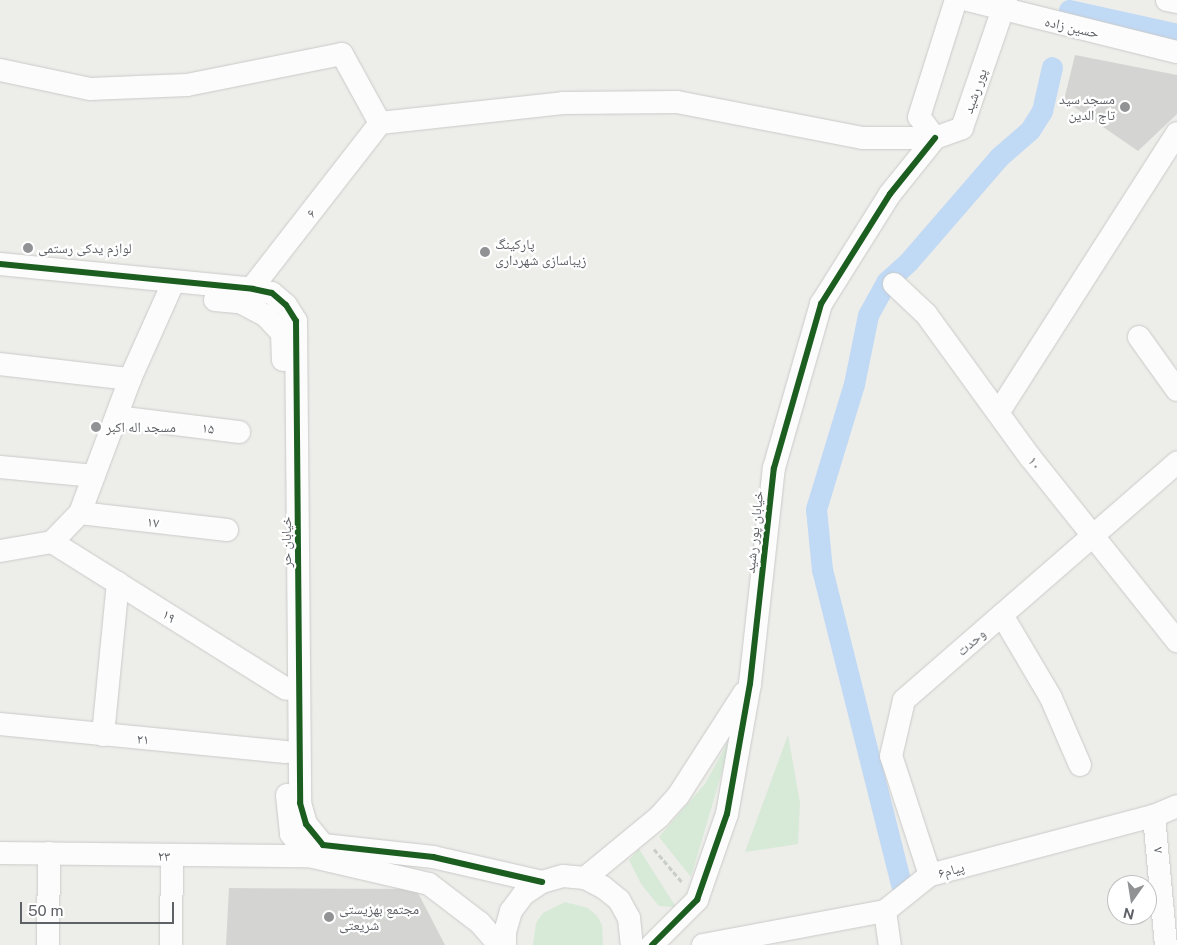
<!DOCTYPE html>
<meta charset="utf-8">
<style>
body{margin:0}
#map{position:relative;width:1177px;height:945px;overflow:hidden;background:#edede9;font-family:"Public Sans","Noto Naskh Arabic",sans-serif}
div>[style]{position:absolute}
[style*='--x']{left:calc(var(--x)*1px);top:calc(var(--y)*1px);width:calc(var(--w)*1px);rotate:calc(var(--a)*1deg)}
.green>*{inset:0;background:#d7e9d7}
.canal>*{height:21px;margin:-10.5px;padding:0 10.5px;transform-origin:10.5px;border-radius:10.5px;background:#c0d9f5}
.building>*{inset:0;background:#d4d4d2}
.path>*{height:3px;margin-top:-1.5px;transform-origin:0;background:repeating-linear-gradient(90deg,#c9cecb 0 5px,transparent 0 7.5px)}
.roads{filter:drop-shadow(0 0 1px #cacbca) drop-shadow(0 0 1px #cacbca)}
.minor>*{height:22px;margin:-11px;padding:0 11px;transform-origin:11px;border-radius:11px;background:#fcfcfc}
.cycleway>*{height:6px;margin:-3px;padding:0 3px;transform-origin:3px;border-radius:3px;background:#1b5e20}
.dots>*{width:14px;height:14px;translate:-50% -50%;box-sizing:border-box;border:2px solid #fff;border-radius:50%}
span{translate:-50% -50%;white-space:nowrap;text-align:center;line-height:1.15;-webkit-text-stroke:4.5px #fff;paint-order:stroke}
.street-label{font-size:14px;color:#5e6166}
.poi-label{font-size:14px;color:#5e6166}
.right{translate:-100% -50%;text-align:right}
.left{translate:0 -50%;text-align:left}
.north{position:absolute;left:1107px;top:875px;width:50px;height:50px;box-sizing:border-box;background:#fff;border:1px solid #bfc0c2;border-radius:50%;rotate:193deg;font-size:14px;font-weight:700;line-height:20px;text-align:center;color:#5e6166}
.north::after{content:'';display:block;margin:auto;width:18px;height:22px;background:#909294;clip-path:polygon(50% 0,100% 100%,50% 72%,0 100%)}
.scale{position:absolute;left:20px;top:902px;width:154px;height:22px;box-sizing:border-box;border:2px solid #5e6166;border-top:0;padding-left:6px;font-size:15px;line-height:18px;white-space:nowrap;color:#5e6166;-webkit-text-stroke:4px #fff;paint-order:stroke}
</style>
<div id="map">
<div class="green">
<i style="clip-path:polygon(734px 731px,691px 877px,659px 837px,705px 784px)"></i>
<i style="clip-path:polygon(788px 735px,800px 803px,798px 844px,745px 852px)"></i>
<i style="clip-path:polygon(639px 849px,676px 907px,659px 906px,641px 884px,629px 860px)"></i>
<i style="clip-path:polygon(565px 902px,588px 908px,597px 916px,602px 925px,603px 945px,533px 945px,536px 923px,543px 913px)"></i>
</div>
<div class="canal">
<i style="--x:1069;--y:10;--w:111;--a:12.5"></i>
<i style="--x:901;--y:884;--w:324;--a:-104.1"></i>
<i style="--x:822;--y:570;--w:61;--a:-95.6"></i>
<i style="--x:816;--y:509;--w:131;--a:-73.1"></i>
<i style="--x:854;--y:384;--w:70;--a:-78.5"></i>
<i style="--x:868;--y:315;--w:38;--a:-61"></i>
<i style="--x:886;--y:282;--w:31;--a:-42"></i>
<i style="--x:909;--y:261;--w:138;--a:-49.1"></i>
<i style="--x:999;--y:157;--w:41;--a:-41.1"></i>
<i style="--x:1030;--y:130;--w:22;--a:-58"></i>
<i style="--x:1042;--y:111;--w:45;--a:-77.2"></i>
</div>
<div class="building">
<i style="clip-path:polygon(1075px 55px,1177px 75px,1177px 114px,1138px 151px,1064px 100px)"></i>
<i style="clip-path:polygon(229px 888px,416px 889px,445px 945px,226px 945px)"></i>
</div>
<div class="path">
<i style="--x:654;--y:849;--w:43;--a:49.7"></i>
</div>
<div class="roads">
<div class="minor">
<i style="--x:968;--y:0;--w:215;--a:14"></i>
<i style="--x:1167;--y:0;--w:10;--a:11"></i>
<i style="--x:0;--y:70;--w:92;--a:11.9"></i>
<i style="--x:90;--y:89;--w:97;--a:-2.4"></i>
<i style="--x:187;--y:85;--w:158;--a:-11.3"></i>
<i style="--x:342;--y:54;--w:79;--a:61.2"></i>
<i style="--x:380;--y:123;--w:184;--a:-6.2"></i>
<i style="--x:563;--y:103;--w:114;--a:-0.5"></i>
<i style="--x:677;--y:102;--w:189;--a:11"></i>
<i style="--x:863;--y:138;--w:72;--a:0"></i>
<i style="--x:935;--y:138;--w:29;--a:-20"></i>
<i style="--x:962;--y:128;--w:135;--a:-71"></i>
<i style="--x:935;--y:138;--w:26;--a:-127"></i>
<i style="--x:919;--y:117;--w:123;--a:-72.5"></i>
<i style="--x:0;--y:264;--w:254;--a:5.6"></i>
<i style="--x:253;--y:289;--w:19;--a:12"></i>
<i style="--x:272;--y:293;--w:18;--a:41"></i>
<i style="--x:286;--y:305;--w:19;--a:58"></i>
<i style="--x:296;--y:321;--w:482;--a:89.5"></i>
<i style="--x:300;--y:803;--w:22;--a:74"></i>
<i style="--x:306;--y:824;--w:27;--a:51"></i>
<i style="--x:323;--y:845;--w:111;--a:6.2"></i>
<i style="--x:433;--y:857;--w:112;--a:12.9"></i>
<i style="--x:894;--y:284;--w:44;--a:43.2"></i>
<i style="--x:926;--y:314;--w:177;--a:54"></i>
<i style="--x:1030;--y:457;--w:236;--a:51.4"></i>
<i style="--x:244;--y:298;--w:222;--a:-52.1"></i>
<i style="--x:215;--y:300;--w:25;--a:5"></i>
<i style="--x:240;--y:302;--w:30;--a:28"></i>
<i style="--x:266;--y:316;--w:23;--a:47"></i>
<i style="--x:282;--y:333;--w:27;--a:88"></i>
<i style="--x:1139;--y:337;--w:65;--a:54.4"></i>
<i style="--x:0;--y:364;--w:131;--a:6.6"></i>
<i style="--x:998;--y:413;--w:332;--a:-57.4"></i>
<i style="--x:117;--y:417;--w:123;--a:7"></i>
<i style="--x:0;--y:467;--w:94;--a:5.5"></i>
<i style="--x:80;--y:513;--w:148;--a:6.6"></i>
<i style="--x:52;--y:542;--w:276;--a:32.1"></i>
<i style="--x:0;--y:551;--w:53;--a:-9.8"></i>
<i style="--x:52;--y:542;--w:40;--a:-46"></i>
<i style="--x:80;--y:513;--w:143;--a:-69.5"></i>
<i style="--x:130;--y:379;--w:105;--a:-65.9"></i>
<i style="--x:1002;--y:615;--w:96;--a:59.4"></i>
<i style="--x:1051;--y:698;--w:73;--a:66.6"></i>
<i style="--x:0;--y:724;--w:287;--a:5.6"></i>
<i style="--x:103;--y:735;--w:153;--a:-84.4"></i>
<i style="--x:287;--y:795;--w:39;--a:84"></i>
<i style="--x:291;--y:834;--w:28;--a:51"></i>
<i style="--x:309;--y:856;--w:123;--a:13.1"></i>
<i style="--x:429;--y:884;--w:64;--a:37.4"></i>
<i style="--x:480;--y:923;--w:29;--a:49"></i>
<i style="--x:1154;--y:816;--w:130;--a:84.7"></i>
<i style="--x:0;--y:853;--w:309;--a:0.6"></i>
<i style="--x:309;--y:856;--w:9;--a:-41"></i>
<i style="--x:930;--y:875;--w:125;--a:-108.1"></i>
<i style="--x:891;--y:756;--w:57;--a:-76.9"></i>
<i style="--x:904;--y:700;--w:362;--a:-41"></i>
<i style="--x:585;--y:878;--w:96;--a:-39.5"></i>
<i style="--x:659;--y:817;--w:28;--a:-48"></i>
<i style="--x:678;--y:796;--w:122;--a:-57.3"></i>
<i style="--x:885;--y:911;--w:34;--a:82"></i>
<i style="--x:48;--y:945;--w:92;--a:-89.4"></i>
<i style="--x:171;--y:945;--w:89;--a:-89.4"></i>
<i style="--x:505;--y:945;--w:13;--a:-90"></i>
<i style="--x:505;--y:932;--w:22;--a:-74"></i>
<i style="--x:511;--y:911;--w:21;--a:-53"></i>
<i style="--x:524;--y:894;--w:22;--a:-34"></i>
<i style="--x:542;--y:882;--w:22;--a:-16"></i>
<i style="--x:563;--y:876;--w:22;--a:5"></i>
<i style="--x:585;--y:878;--w:20;--a:27"></i>
<i style="--x:603;--y:887;--w:21;--a:39"></i>
<i style="--x:619;--y:900;--w:21;--a:61"></i>
<i style="--x:629;--y:918;--w:27;--a:84"></i>
<i style="--x:652;--y:945;--w:64;--a:-45"></i>
<i style="--x:697;--y:900;--w:91;--a:-70.8"></i>
<i style="--x:727;--y:814;--w:132;--a:-80"></i>
<i style="--x:750;--y:684;--w:217;--a:-83.7"></i>
<i style="--x:774;--y:468;--w:171;--a:-74"></i>
<i style="--x:821;--y:304;--w:130;--a:-57.9"></i>
<i style="--x:890;--y:194;--w:72;--a:-51.2"></i>
<i style="--x:703;--y:945;--w:185;--a:-10.6"></i>
<i style="--x:885;--y:911;--w:58;--a:-38.7"></i>
<i style="--x:930;--y:875;--w:232;--a:-14.8"></i>
<i style="--x:1154;--y:816;--w:25;--a:-23"></i>
</div>
</div>
<div class="cycleway">
<i style="--x:0;--y:264;--w:254;--a:5.6"></i>
<i style="--x:253;--y:289;--w:19;--a:12"></i>
<i style="--x:272;--y:293;--w:18;--a:41"></i>
<i style="--x:286;--y:305;--w:19;--a:58"></i>
<i style="--x:296;--y:321;--w:482;--a:89.5"></i>
<i style="--x:300;--y:803;--w:22;--a:74"></i>
<i style="--x:306;--y:824;--w:27;--a:51"></i>
<i style="--x:323;--y:845;--w:111;--a:6.2"></i>
<i style="--x:433;--y:857;--w:112;--a:12.9"></i>
<i style="--x:652;--y:945;--w:64;--a:-45"></i>
<i style="--x:697;--y:900;--w:91;--a:-70.8"></i>
<i style="--x:727;--y:814;--w:132;--a:-80"></i>
<i style="--x:750;--y:684;--w:217;--a:-83.7"></i>
<i style="--x:774;--y:468;--w:171;--a:-74"></i>
<i style="--x:821;--y:304;--w:130;--a:-57.9"></i>
<i style="--x:890;--y:194;--w:72;--a:-51.2"></i>
</div>
<div class="dots">
<i style="left:1125px;top:107px;background:#909294"></i>
<i style="left:28px;top:248px;background:#909294"></i>
<i style="left:485px;top:252px;background:#909294"></i>
<i style="left:96px;top:427px;background:#909294"></i>
<i style="left:329px;top:917px;background:#909294"></i>
</div>
<div class="street-label">
<span style="left:1072px;top:27px;rotate:13deg">حسین زاده</span>
<span style="left:975px;top:91px;rotate:-71deg">پور رشید</span>
<span style="left:311px;top:213px;rotate:-53deg">۶</span>
<span style="left:208px;top:428px;rotate:7deg">۱۵</span>
<span style="left:1035px;top:463px;rotate:53deg">۱۰</span>
<span style="left:153px;top:522px;rotate:7deg">۱۷</span>
<span style="left:754px;top:532px;rotate:-84deg">خیابان پور رشید</span>
<span style="left:286px;top:542px;rotate:-90deg">خیابان حر</span>
<span style="left:169px;top:616px;rotate:32deg">۱۹</span>
<span style="left:971px;top:642px;rotate:-41deg">وحدت</span>
<span style="left:143px;top:739px;rotate:5deg">۲۱</span>
<span style="left:1157px;top:850px;rotate:-95deg">۸</span>
<span style="left:164px;top:856px;rotate:1deg">۲۳</span>
<span style="left:951px;top:870px;rotate:-15deg">۶پیام</span>
</div>
<div class="poi-label">
<span class="right" style="left:1115px;top:107px">مسجد سید<br>تاج الدین</span>
<span class="left" style="left:495px;top:252px">پارکینگ<br>زیباسازی شهرداری</span>
<span class="left" style="left:38px;top:248px">لوازم یدکی رستمی</span>
<span class="left" style="left:106px;top:427px">مسجد اله اکبر</span>
<span class="left" style="left:339px;top:917px">مجتمع بهزیستی<br>شریعتی</span>
</div>
<div class="north">N</div>
<div class="scale">50 m</div>
</div>
